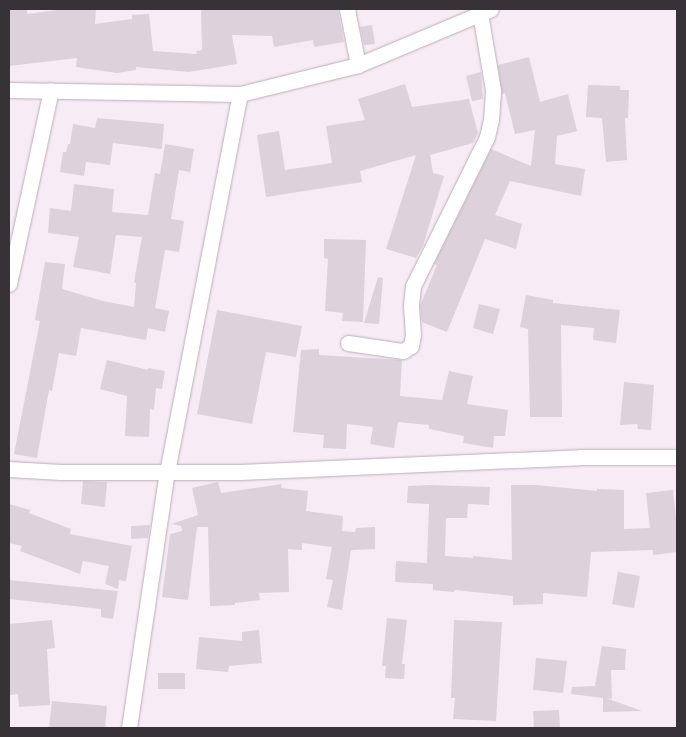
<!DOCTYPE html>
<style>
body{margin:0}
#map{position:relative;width:686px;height:737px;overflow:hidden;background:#f7ebf5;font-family:"DM Sans",sans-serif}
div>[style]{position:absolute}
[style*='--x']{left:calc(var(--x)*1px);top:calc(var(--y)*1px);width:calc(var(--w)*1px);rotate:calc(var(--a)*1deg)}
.building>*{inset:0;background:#ddd1dc}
.roads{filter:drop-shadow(0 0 1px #baaeb8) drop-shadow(0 0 1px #baaeb8)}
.street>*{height:15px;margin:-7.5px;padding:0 7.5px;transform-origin:7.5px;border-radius:7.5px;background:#fff}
span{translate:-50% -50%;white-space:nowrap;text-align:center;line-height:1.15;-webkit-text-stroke:4.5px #fefbfe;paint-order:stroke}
.frame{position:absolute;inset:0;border:10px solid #373236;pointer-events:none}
</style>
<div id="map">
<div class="building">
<i style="clip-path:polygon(9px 9px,27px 9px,27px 14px,65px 9px,96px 9px,95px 24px,132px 19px,132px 15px,149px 14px,153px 51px,197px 54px,196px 51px,202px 50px,201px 9px,338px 9px,344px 42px,314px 47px,313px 40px,274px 47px,272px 36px,232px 35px,237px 64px,189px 72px,136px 67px,136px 70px,117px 73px,76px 67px,77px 58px,9px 66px)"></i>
<i style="clip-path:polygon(372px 25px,375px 44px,364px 45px,360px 27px)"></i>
<i style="clip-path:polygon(529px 57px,540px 102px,568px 94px,577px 131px,557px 136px,555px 164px,585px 169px,581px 196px,510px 181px,495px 215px,522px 224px,516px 249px,485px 239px,447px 332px,422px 322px,420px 306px,437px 265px,434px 264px,491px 149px,531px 166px,535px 130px,515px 134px,505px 93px,502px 94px,498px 65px)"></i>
<i style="clip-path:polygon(481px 72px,483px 99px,472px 101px,466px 76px)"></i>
<i style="clip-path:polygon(405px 84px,412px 107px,469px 99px,478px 133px,473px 143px,430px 155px,433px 173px,444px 176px,423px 246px,416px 258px,386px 249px,416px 155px,360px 171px,362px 182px,266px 197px,257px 135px,279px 131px,285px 170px,332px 163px,326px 126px,365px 120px,358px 99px)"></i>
<i style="clip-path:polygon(588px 85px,620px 86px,620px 90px,629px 90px,628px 118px,625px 118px,627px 160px,606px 162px,602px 118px,586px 117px)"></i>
<i style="clip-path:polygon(97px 118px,164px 124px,162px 149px,113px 143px,110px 165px,86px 162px,84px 176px,60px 172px,63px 152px,66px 152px,68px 144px,70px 144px,73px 124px,95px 128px)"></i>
<i style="clip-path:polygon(165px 144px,194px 149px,190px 172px,179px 170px,171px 219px,184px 221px,179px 252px,165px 250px,155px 308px,169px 311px,165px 332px,148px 328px,146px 340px,81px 328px,76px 356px,59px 353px,52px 391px,49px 390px,37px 458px,14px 454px,40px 321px,35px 320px,45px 262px,65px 264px,62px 289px,103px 301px,134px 307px,136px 283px,134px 282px,142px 237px,116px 235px,110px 274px,73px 267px,79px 237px,48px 233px,50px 208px,71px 211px,74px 184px,114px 189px,112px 212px,148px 215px,155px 173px,160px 174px)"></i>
<i style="clip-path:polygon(324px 239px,366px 240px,363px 322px,342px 321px,343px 313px,325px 311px,328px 259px,324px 258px)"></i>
<i style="clip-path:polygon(378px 277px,383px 278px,379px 324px,364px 323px)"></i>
<i style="clip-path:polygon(526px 295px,553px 300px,553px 303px,620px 310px,616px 343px,593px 340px,594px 328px,561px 325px,562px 417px,530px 417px,528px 329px,520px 327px)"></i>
<i style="clip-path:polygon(479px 304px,500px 309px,493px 334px,473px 328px)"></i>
<i style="clip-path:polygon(217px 310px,302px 326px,296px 357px,266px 352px,252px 424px,197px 414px)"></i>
<i style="clip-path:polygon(319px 349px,319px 355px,402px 360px,400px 396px,442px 400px,449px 371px,473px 376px,467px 404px,508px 410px,505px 436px,494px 436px,493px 448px,463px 443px,464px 436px,429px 429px,429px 425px,398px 422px,394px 448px,370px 444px,373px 427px,347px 424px,346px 449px,323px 448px,324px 435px,293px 432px,301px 350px)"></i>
<i style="clip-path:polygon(107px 360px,148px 370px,148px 368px,165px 371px,162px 389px,156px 388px,154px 410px,150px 409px,149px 437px,125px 436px,127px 396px,100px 389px)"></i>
<i style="clip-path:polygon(624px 382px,654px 385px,651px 430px,638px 429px,637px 424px,620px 425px)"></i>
<i style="clip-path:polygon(83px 481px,107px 482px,105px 507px,81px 504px)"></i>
<i style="clip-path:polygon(218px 482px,221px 493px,282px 484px,281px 488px,308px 491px,306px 511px,343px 516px,342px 531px,355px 532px,356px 528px,375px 527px,375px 549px,351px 550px,342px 610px,327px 607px,333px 580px,326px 579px,332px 547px,302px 543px,302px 550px,288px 549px,289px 592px,259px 593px,260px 600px,235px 603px,235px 605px,210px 606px,208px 527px,197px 527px,188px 600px,162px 597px,170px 534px,182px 531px,181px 526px,171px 524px,198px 515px,192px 488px)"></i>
<i style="clip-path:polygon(430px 485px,490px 487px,489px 505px,468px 504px,467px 518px,446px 518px,445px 556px,473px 558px,473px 556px,512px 560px,511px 485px,536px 485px,597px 491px,597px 489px,624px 490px,624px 529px,650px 528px,646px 493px,673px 490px,677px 527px,677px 552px,653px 555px,653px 550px,591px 552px,587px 597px,543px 593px,543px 604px,513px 605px,513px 596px,455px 590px,454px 592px,433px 590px,433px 584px,395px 582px,396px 561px,427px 563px,429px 504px,407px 503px,408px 486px)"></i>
<i style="clip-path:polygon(9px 504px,30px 510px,29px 513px,71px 529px,70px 534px,132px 546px,126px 581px,119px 580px,118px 589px,105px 584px,109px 566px,83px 561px,80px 574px,20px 551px,22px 546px,9px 543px)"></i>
<i style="clip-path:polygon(150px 525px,148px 538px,131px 539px,131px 526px)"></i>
<i style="clip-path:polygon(618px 572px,640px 576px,634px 608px,612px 604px)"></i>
<i style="clip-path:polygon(9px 580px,118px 591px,113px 619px,101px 617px,101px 609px,9px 599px)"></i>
<i style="clip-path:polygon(387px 618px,407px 620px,402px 664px,405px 664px,404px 679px,385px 678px,386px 666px,382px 666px)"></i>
<i style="clip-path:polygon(52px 620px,55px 648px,47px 649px,50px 705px,19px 707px,18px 694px,10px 695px,9px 624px)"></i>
<i style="clip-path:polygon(454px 620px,502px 622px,496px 721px,453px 719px,455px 698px,451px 698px)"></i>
<i style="clip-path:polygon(259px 630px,262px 663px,229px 666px,228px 672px,196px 669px,199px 637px,242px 641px,242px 632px)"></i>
<i style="clip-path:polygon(602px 646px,626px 649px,625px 670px,611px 670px,612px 699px,606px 698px,642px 711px,603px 712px,603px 698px,571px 694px,572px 687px,595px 686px)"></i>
<i style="clip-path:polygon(536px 658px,567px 661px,563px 693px,533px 690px)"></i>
<i style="clip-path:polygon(158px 673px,185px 673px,185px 689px,158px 689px)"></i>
<i style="clip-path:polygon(52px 701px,107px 706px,105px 728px,49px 728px)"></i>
<i style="clip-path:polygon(559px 710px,560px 728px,534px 728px,533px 711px)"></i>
</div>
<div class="roads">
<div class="street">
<i style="--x:347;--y:9;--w:57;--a:78.9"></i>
<i style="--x:9;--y:90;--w:231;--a:1"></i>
<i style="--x:240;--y:94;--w:122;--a:-13.8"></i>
<i style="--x:358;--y:65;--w:144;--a:-22.8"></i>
<i style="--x:9;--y:284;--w:198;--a:-77.8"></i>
<i style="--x:348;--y:343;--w:56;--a:8.3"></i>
<i style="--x:403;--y:351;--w:9;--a:-32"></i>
<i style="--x:411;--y:346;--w:11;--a:-80"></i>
<i style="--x:413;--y:335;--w:30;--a:-94"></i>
<i style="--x:411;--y:305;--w:19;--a:-84"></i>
<i style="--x:413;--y:286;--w:166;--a:-63.6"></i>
<i style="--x:487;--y:137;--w:17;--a:-77"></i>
<i style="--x:491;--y:120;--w:30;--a:-86"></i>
<i style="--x:493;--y:90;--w:78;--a:-99.6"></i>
<i style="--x:9;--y:469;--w:52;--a:3.3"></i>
<i style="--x:61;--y:472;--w:179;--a:0"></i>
<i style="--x:240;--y:472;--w:340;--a:-2.5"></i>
<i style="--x:580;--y:457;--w:97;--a:0"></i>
<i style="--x:129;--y:728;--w:259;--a:-81.6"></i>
<i style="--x:167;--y:472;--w:385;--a:-79.1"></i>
</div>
</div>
<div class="frame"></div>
</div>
